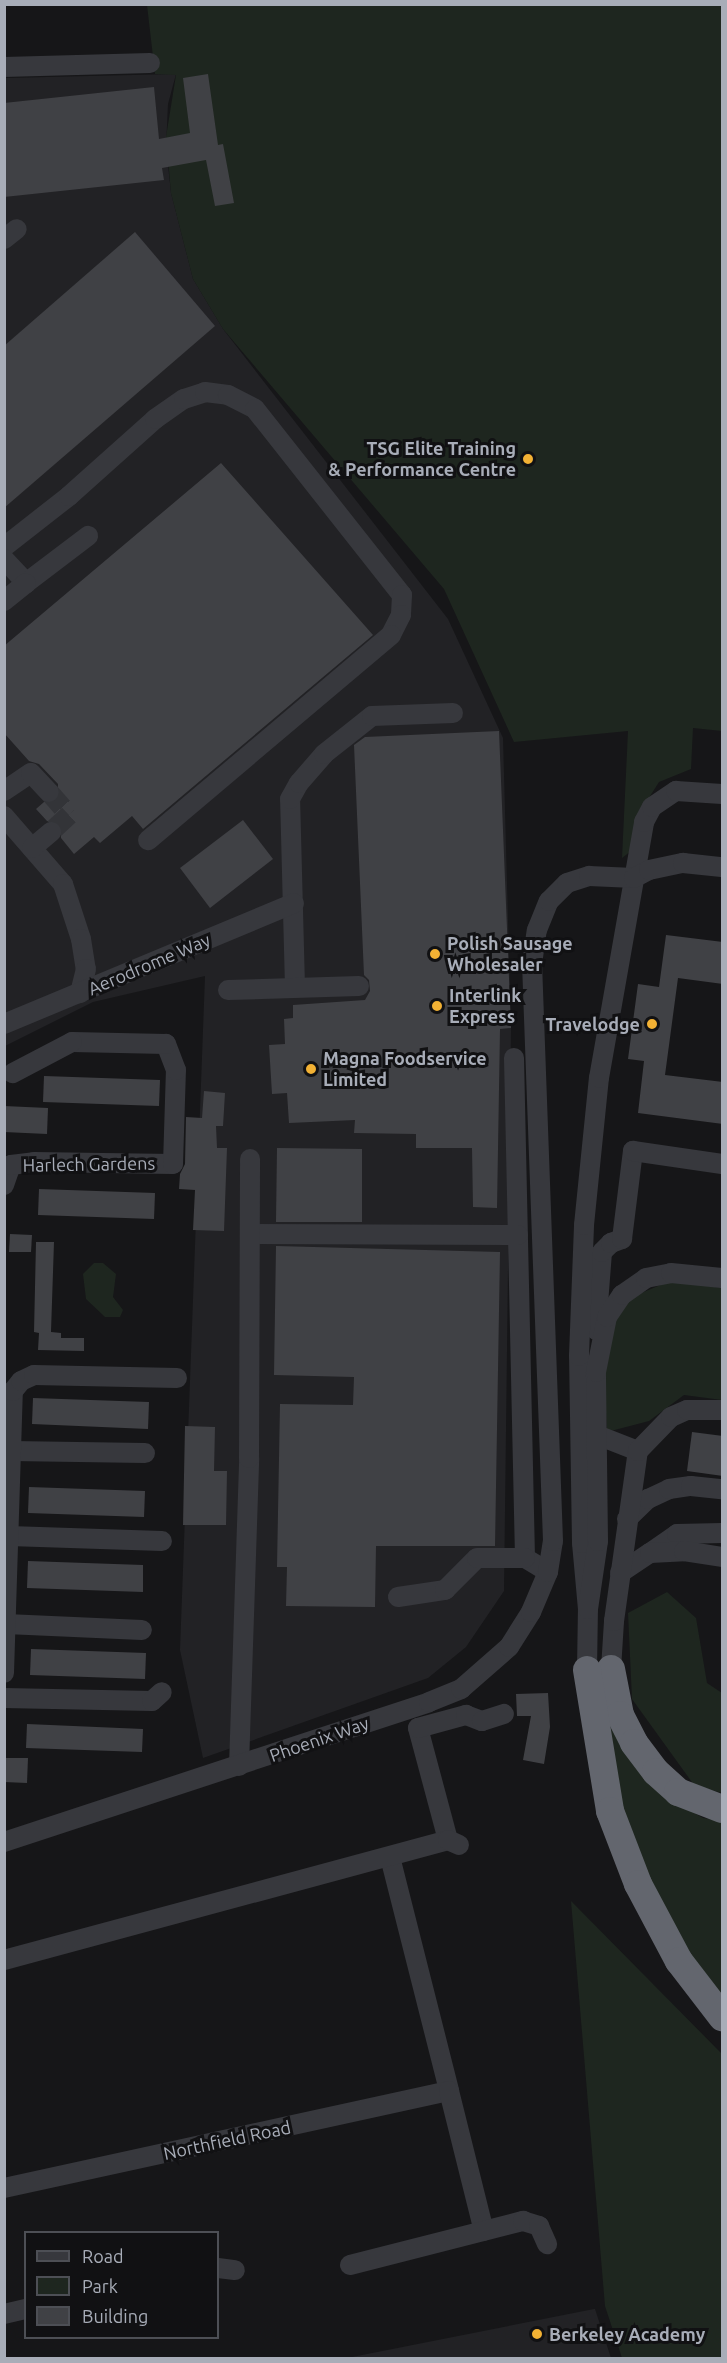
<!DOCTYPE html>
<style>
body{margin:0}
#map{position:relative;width:727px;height:2363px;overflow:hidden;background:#161618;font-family:Ubuntu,sans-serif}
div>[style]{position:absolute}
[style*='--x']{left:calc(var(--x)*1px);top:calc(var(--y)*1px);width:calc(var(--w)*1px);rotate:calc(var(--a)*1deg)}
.built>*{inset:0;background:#222225}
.green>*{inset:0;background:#1e261f}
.building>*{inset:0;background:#404145}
.minor-tunnel>*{height:20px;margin-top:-10px;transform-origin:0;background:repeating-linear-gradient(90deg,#333438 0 20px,transparent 0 30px)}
.minor>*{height:20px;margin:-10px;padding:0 10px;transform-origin:10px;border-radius:10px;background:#37383d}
.highway>*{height:28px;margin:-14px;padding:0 14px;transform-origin:14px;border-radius:14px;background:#63666e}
.dots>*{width:16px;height:16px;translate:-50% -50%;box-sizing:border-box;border:3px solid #111113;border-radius:50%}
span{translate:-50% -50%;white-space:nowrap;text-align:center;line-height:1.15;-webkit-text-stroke:6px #111113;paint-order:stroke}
.poi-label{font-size:18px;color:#a8adb8;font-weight:700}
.right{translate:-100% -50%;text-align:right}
.left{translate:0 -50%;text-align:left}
.street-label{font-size:18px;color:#a8adb8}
.frame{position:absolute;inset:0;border:6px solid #a8adb8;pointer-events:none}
.legend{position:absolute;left:24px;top:2231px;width:195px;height:108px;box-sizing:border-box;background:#111113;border:2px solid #4d4f55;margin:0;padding:8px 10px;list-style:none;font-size:18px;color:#a8adb8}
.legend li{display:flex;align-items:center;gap:12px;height:30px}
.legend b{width:30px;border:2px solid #4d4f55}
</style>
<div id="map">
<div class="built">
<i style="clip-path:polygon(176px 74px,168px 104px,166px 147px,171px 193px,193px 279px,223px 329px,448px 619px,503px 738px,511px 1028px,504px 1591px,466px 1647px,428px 1678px,203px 1758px,180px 1650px,205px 976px,93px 1002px,5px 1046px,5px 78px)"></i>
<i style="clip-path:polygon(595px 2309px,611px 2358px,347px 2358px,594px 2309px)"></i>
</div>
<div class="green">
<i style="clip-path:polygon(147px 5px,722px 5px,722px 731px,693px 728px,691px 769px,659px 782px,638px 815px,631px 851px,622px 858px,628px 731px,514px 742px,444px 589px,223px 329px,193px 279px,171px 193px,166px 137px,176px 75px,155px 74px)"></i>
<i style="clip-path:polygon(94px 1263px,103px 1263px,116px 1274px,113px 1297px,123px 1310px,120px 1317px,105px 1317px,86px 1299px,83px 1274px)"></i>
<i style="clip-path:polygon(670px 1281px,722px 1288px,722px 1400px,684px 1395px,649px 1421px,607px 1432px,604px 1372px,612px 1326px,627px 1299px)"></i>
<i style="clip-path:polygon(667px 1592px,696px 1618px,707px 1683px,722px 1693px,722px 1793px,694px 1785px,632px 1699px,628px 1613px)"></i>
<i style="clip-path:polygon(601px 1715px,686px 1808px,703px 1818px,722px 1821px,722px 2000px,705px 1980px,649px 1887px,617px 1790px)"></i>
<i style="clip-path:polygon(571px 1901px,722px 2054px,722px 2358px,622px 2358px,605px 2306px)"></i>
</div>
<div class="building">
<i style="clip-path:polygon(208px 74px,218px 145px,223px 144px,234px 203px,215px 206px,206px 160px,162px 168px,164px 180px,4px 197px,4px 103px,154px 87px,159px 139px,190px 133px,183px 78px)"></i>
<i style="clip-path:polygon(135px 232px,215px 326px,4px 508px,4px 346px)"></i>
<i style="clip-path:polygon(221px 463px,373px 635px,143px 829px,132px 816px,100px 843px,94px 837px,74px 854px,61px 838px,60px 825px,47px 821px,36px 809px,44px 802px,58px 800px,58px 784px,39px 764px,29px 761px,4px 733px,4px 646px)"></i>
<i style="clip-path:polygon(499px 731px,511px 1028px,500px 1029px,497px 1208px,473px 1207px,472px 1148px,416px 1148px,416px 1134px,354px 1133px,355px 1120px,289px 1123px,287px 1093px,272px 1094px,269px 1045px,285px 1044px,284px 1019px,293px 1018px,293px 1005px,365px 1000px,370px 991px,369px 980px,364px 975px,354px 745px,365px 737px)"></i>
<i style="clip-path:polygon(243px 820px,273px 859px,210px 908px,180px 868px)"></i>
<i style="clip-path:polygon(666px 935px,723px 942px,723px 984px,678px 978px,665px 1075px,723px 1082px,723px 1124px,638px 1113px,644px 1061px,628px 1059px,638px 984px,659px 987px)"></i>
<i style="clip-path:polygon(44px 1076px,160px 1080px,159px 1106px,43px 1102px)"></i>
<i style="clip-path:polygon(204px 1091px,225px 1093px,223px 1126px,216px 1126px,217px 1148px,227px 1148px,224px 1231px,193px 1230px,195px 1190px,179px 1189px,180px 1174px,185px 1164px,186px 1117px,202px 1118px)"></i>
<i style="clip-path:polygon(4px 1106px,48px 1108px,47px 1134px,4px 1132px)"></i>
<i style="clip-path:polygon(277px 1148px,362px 1149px,362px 1222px,276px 1222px)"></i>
<i style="clip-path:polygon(39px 1189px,155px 1193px,154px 1219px,38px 1215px)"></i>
<i style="clip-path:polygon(10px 1234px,32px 1235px,31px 1252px,9px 1252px)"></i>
<i style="clip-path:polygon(36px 1242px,54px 1242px,51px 1332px,61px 1333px,61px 1338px,84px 1338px,84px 1351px,38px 1350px,39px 1333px,34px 1332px)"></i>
<i style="clip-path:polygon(276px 1246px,500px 1252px,495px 1546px,376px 1546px,375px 1607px,286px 1606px,287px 1567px,277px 1567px,280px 1404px,353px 1405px,354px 1377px,274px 1375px)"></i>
<i style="clip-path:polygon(33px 1398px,149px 1402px,148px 1429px,32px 1424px)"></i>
<i style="clip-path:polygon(185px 1426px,215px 1427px,214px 1471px,227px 1471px,226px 1525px,183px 1525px)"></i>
<i style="clip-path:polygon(692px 1432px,723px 1436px,723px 1476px,687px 1471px)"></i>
<i style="clip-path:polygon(29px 1487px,145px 1491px,144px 1517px,28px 1513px)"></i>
<i style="clip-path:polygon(28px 1561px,143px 1565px,143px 1592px,27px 1588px)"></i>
<i style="clip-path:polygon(31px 1649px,146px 1653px,145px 1679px,30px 1675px)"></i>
<i style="clip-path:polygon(548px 1693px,550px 1727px,544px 1764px,523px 1760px,531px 1716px,517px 1716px,516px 1694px)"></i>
<i style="clip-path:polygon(27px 1724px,143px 1729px,142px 1752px,26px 1748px)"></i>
<i style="clip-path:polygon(4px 1758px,28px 1758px,27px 1783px,4px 1782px)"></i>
</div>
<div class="minor-tunnel">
<i style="--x:49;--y:792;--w:30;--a:49"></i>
<i style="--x:69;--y:815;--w:25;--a:137"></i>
</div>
<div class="minor">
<i style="--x:4;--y:67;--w:146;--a:-1.6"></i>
<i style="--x:4;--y:239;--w:16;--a:-38"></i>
<i style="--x:4;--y:547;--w:83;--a:-38.1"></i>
<i style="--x:69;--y:496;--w:115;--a:-41.8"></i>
<i style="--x:155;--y:419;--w:35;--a:-35"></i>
<i style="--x:184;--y:399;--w:22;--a:-18"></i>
<i style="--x:205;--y:392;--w:23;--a:7"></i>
<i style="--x:228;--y:395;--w:30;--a:27"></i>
<i style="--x:255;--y:409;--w:237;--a:51.7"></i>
<i style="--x:402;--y:595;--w:20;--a:93"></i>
<i style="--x:401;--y:615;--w:22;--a:117"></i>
<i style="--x:391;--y:635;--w:318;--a:139.8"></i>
<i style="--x:4;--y:559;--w:33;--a:47"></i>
<i style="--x:26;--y:583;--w:78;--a:-37.2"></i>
<i style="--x:4;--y:601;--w:28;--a:-39"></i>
<i style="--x:4;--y:791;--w:32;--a:-34"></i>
<i style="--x:31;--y:773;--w:26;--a:47"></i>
<i style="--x:4;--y:816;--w:90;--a:49.1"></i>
<i style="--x:63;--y:884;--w:58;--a:71.9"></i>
<i style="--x:81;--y:939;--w:30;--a:81"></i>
<i style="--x:86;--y:969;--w:25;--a:104"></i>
<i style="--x:32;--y:848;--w:25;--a:-40"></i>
<i style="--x:295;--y:987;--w:188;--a:-91.5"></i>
<i style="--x:290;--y:799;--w:18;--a:-61"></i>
<i style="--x:299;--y:783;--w:38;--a:-49"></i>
<i style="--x:324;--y:754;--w:61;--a:-38.4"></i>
<i style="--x:372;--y:716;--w:81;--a:-2.1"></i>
<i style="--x:228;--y:990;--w:131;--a:-1.7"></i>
<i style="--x:4;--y:1024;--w:314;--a:-22.6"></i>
<i style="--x:514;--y:1058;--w:500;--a:88.74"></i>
<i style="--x:525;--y:1558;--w:27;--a:31"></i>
<i style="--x:4;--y:1185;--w:21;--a:-71"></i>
<i style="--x:11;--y:1165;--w:23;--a:-7"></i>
<i style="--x:34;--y:1162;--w:139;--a:0.8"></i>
<i style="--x:173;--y:1164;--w:94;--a:-88.2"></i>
<i style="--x:176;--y:1070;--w:28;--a:-111"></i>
<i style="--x:166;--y:1044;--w:94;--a:-178.8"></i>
<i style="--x:72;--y:1042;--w:67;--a:152.3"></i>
<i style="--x:251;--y:1234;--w:267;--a:0.2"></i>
<i style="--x:596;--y:1330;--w:78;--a:-85.6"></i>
<i style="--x:602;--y:1252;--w:13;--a:-45"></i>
<i style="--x:611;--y:1243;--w:12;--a:-20"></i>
<i style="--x:622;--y:1239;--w:89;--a:-82.9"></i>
<i style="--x:633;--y:1151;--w:90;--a:8.3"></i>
<i style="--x:597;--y:1435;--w:44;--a:21.3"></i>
<i style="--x:11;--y:1451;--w:134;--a:0.9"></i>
<i style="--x:627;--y:1519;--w:29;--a:-44"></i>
<i style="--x:648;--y:1499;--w:23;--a:-25"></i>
<i style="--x:669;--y:1489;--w:22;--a:-8"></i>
<i style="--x:691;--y:1486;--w:31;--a:6"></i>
<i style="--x:9;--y:1536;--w:153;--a:1.9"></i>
<i style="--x:650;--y:1553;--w:33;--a:-35"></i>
<i style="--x:677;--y:1534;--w:45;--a:-1.3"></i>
<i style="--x:620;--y:1573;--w:36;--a:-34"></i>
<i style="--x:650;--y:1553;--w:34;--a:-3"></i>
<i style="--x:684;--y:1551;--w:38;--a:9"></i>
<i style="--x:398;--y:1597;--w:48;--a:-8.5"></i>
<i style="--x:445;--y:1590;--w:45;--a:-45"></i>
<i style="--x:477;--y:1558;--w:48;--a:0"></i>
<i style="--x:588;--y:1609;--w:66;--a:-95.2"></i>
<i style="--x:582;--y:1543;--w:187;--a:-90.9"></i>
<i style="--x:579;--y:1356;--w:131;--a:-87.8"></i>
<i style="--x:584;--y:1225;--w:148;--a:-84.2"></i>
<i style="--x:599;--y:1078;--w:260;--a:-80"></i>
<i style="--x:644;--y:822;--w:17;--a:-62"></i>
<i style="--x:652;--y:807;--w:29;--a:-34"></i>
<i style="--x:676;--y:791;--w:46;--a:3.7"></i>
<i style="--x:6;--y:1624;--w:136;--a:2.5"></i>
<i style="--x:611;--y:1669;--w:48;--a:-86.4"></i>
<i style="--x:614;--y:1621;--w:172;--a:-82"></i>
<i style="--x:638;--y:1451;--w:47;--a:-45.9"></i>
<i style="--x:671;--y:1417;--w:17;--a:-24"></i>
<i style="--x:687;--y:1410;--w:35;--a:0"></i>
<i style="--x:587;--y:1670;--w:61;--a:-89.1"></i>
<i style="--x:588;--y:1609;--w:69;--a:-81.6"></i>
<i style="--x:598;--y:1541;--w:169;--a:-90.7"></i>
<i style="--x:596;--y:1372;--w:56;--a:-78.7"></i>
<i style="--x:607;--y:1317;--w:27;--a:-56"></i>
<i style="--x:622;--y:1295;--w:29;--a:-35"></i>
<i style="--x:646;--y:1278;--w:25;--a:-11"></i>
<i style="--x:671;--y:1273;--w:51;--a:5.6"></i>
<i style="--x:4;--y:1673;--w:282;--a:-88.2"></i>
<i style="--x:13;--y:1391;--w:13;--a:-51"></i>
<i style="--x:21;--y:1381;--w:14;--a:-25"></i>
<i style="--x:34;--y:1375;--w:143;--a:1.2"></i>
<i style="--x:4;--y:1698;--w:148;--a:1.2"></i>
<i style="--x:152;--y:1701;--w:13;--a:-42"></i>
<i style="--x:239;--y:1766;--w:308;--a:-88.1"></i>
<i style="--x:249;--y:1458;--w:299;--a:-89.8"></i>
<i style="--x:448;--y:1840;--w:116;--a:-105"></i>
<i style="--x:418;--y:1728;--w:50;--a:-15.2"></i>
<i style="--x:466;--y:1715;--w:17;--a:21"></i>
<i style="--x:482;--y:1721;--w:23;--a:-18"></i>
<i style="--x:4;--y:1842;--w:447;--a:-18.2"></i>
<i style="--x:429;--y:1702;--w:35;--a:-22"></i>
<i style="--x:461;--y:1689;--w:64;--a:-41.2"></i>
<i style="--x:509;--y:1647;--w:41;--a:-57.8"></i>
<i style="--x:531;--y:1612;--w:43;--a:-67"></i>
<i style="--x:548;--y:1572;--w:31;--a:-81"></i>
<i style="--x:553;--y:1541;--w:577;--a:-92.08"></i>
<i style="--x:532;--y:964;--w:34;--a:-82"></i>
<i style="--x:537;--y:930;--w:31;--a:-68"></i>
<i style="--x:549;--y:901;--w:25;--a:-45"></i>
<i style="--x:567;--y:883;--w:23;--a:-18"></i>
<i style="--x:589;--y:876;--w:45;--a:2.5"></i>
<i style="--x:634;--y:878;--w:17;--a:-28"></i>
<i style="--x:649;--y:870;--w:35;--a:-12"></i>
<i style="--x:683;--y:863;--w:39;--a:6"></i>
<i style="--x:390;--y:1857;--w:241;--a:75.8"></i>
<i style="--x:4;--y:1960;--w:460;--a:-15.1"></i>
<i style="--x:448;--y:1840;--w:12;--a:24"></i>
<i style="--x:4;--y:2188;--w:455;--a:-12.3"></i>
<i style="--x:449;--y:2091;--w:144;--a:76"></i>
<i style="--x:350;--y:2265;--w:179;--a:-14.3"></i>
<i style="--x:523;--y:2221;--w:17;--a:17"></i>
<i style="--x:539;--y:2226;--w:20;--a:66"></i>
<i style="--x:218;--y:2268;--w:17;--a:7"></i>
<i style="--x:4;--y:2314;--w:23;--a:-13"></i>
</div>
<div class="highway">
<i style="--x:611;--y:1669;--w:47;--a:78.9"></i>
<i style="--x:620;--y:1715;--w:31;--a:63"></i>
<i style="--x:634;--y:1743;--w:36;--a:53"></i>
<i style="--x:656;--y:1772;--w:30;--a:42"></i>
<i style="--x:678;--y:1792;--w:47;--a:21.1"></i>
<i style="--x:587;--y:1670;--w:143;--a:80.7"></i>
<i style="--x:610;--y:1811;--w:78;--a:69"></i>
<i style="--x:638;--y:1884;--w:87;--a:62"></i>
<i style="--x:679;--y:1961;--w:71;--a:52.5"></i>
</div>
<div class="dots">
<i style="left:528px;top:459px;background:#f2b134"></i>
<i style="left:435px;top:954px;background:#f2b134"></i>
<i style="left:437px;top:1006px;background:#f2b134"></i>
<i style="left:652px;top:1024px;background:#f2b134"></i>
<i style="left:311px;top:1069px;background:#f2b134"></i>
<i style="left:537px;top:2334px;background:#f2b134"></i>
</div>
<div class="poi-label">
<span class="right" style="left:516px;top:459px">TSG Elite Training<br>&amp; Performance Centre</span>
<span class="left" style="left:447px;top:954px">Polish Sausage<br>Wholesaler</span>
<span class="left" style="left:449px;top:1006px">Interlink<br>Express</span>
<span class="right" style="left:640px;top:1024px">Travelodge</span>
<span class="left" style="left:323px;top:1069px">Magna Foodservice<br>Limited</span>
<span class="left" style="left:549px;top:2334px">Berkeley Academy</span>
</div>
<div class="street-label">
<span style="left:149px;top:964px;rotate:-23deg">Aerodrome Way</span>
<span style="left:89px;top:1164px;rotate:-1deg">Harlech Gardens</span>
<span style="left:319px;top:1739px;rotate:-19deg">Phoenix Way</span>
<span style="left:227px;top:2140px;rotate:-12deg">Northfield Road</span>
</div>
<div class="frame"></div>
<ul class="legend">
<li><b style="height:8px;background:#37383d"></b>Road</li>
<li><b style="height:16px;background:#1e261f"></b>Park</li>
<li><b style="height:16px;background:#404145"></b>Building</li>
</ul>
</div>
